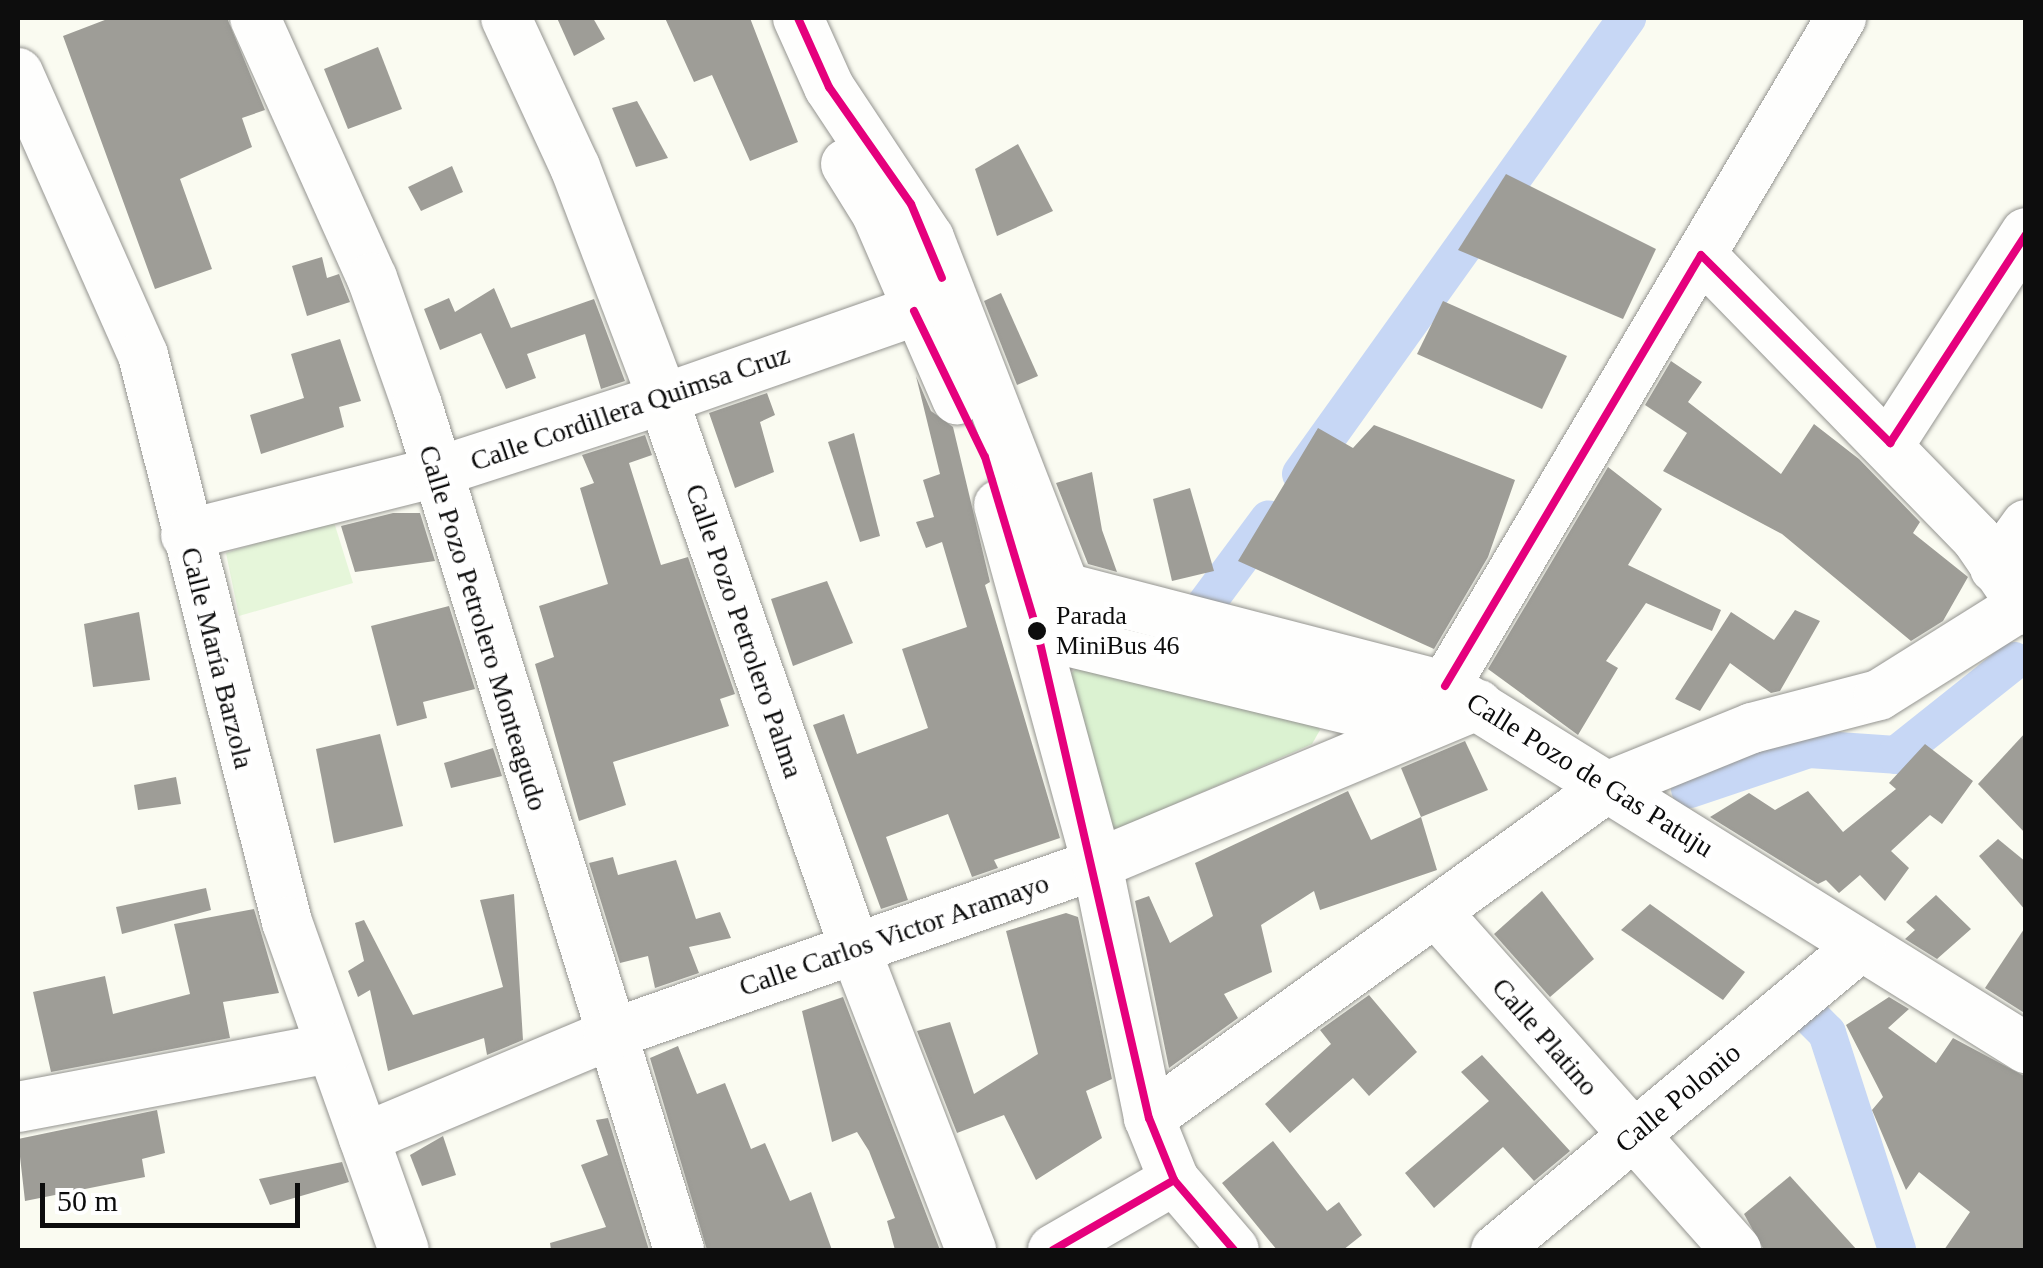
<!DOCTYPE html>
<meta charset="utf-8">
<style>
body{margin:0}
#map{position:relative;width:2043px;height:1268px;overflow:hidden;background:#fafbf1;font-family:"Times New Roman",serif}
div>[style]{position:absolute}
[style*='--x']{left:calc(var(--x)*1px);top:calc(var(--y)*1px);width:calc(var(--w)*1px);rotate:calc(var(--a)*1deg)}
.green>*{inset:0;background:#dbf2d1}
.pitch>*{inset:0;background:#e6f6da}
.canal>*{height:38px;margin:-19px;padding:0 19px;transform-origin:19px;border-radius:19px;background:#c7d7f5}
.building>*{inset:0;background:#9e9d97}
.roads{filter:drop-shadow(0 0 2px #949490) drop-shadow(0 0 2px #949490)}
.minor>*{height:50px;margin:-25px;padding:0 25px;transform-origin:25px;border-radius:25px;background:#fefefd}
.bus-1>*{height:8px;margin:-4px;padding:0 4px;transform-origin:4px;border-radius:4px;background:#e5007d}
.dots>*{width:28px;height:28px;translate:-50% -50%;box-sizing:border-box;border:5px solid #fff;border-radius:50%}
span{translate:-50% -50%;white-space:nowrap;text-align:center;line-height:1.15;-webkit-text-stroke:10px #fff;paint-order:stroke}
.bus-label{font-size:26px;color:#0d0d0d}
.left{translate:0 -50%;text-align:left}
.street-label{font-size:28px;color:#0d0d0d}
.frame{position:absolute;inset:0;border:20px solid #0d0d0d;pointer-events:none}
.scale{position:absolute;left:40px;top:1183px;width:260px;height:45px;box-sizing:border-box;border:5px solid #0d0d0d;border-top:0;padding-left:12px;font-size:30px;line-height:35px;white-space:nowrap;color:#0d0d0d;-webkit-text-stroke:8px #fff;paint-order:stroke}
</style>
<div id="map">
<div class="green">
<i style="clip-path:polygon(1078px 666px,1315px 722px,1320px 730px,1312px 744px,1118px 829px,1110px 827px,1068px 677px)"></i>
</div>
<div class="pitch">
<i style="clip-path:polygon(333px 519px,353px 583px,239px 616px,226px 553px)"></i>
</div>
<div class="canal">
<i style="--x:1301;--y:474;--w:561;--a:-54.44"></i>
<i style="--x:1180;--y:639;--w:149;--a:-53.4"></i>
<i style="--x:1690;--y:789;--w:126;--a:-18.6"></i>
<i style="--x:1809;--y:749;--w:87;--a:3.9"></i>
<i style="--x:1896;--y:755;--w:151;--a:-38.5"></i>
<i style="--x:1810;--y:1016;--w:24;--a:45"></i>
<i style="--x:1827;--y:1033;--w:228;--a:72.1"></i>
</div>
<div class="building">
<i style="clip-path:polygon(110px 18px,227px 18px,265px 110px,242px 118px,252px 147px,180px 179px,212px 269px,155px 289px,63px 36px)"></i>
<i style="clip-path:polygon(557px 18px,593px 18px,605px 39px,574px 56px)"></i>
<i style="clip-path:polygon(665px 18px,750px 18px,798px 142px,750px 161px,712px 75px,694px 82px)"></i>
<i style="clip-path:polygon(378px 47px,402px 109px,348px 129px,324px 69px)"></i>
<i style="clip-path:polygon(637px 101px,668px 158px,636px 167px,612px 108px)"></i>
<i style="clip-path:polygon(1018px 144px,1053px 211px,997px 236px,975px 169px)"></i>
<i style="clip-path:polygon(452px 166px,463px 192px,421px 211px,408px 187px)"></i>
<i style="clip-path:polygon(1506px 174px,1656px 249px,1623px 319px,1458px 250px)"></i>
<i style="clip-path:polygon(322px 257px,327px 278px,339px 274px,350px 302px,307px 316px,292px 266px)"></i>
<i style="clip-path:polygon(494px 288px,511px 328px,594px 299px,625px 381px,601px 389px,585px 334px,527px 354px,536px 378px,506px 389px,481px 333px,440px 350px,424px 309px,449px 298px,455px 312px)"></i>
<i style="clip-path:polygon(1001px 293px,1038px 376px,1017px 385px,984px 301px)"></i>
<i style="clip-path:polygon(1443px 301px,1567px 356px,1542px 409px,1417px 354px)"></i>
<i style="clip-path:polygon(340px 339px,361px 401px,339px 407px,344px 427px,261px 454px,250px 415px,304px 398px,291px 354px)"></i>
<i style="clip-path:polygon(1671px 361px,1702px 382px,1688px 402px,1781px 474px,1814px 424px,1859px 459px,1920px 522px,1913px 533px,1968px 577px,1943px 621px,1911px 641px,1782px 534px,1663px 471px,1687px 433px,1645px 405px)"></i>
<i style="clip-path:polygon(916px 376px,931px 411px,953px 427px,990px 582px,985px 585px,1060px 838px,994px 860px,998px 868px,972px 877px,948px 814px,886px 837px,908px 900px,881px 909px,813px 725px,844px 714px,857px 754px,928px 728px,902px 649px,967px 627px,942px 542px,926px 548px,916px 522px,934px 517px,923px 480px,940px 474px)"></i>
<i style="clip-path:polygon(767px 393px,775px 415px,760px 422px,774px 472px,735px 488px,709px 413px)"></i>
<i style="clip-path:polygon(1374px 425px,1515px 480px,1488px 557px,1434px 649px,1238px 561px,1318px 428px,1353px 448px)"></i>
<i style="clip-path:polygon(854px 433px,880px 536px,860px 542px,828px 442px)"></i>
<i style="clip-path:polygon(645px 435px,652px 455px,629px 463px,661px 565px,688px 557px,735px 694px,720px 699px,729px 726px,613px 762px,626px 805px,579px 821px,535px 664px,554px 657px,539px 606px,608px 584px,580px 488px,594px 483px,582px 455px)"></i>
<i style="clip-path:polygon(1608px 467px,1662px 509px,1628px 565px,1721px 610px,1712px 631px,1646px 603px,1606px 661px,1618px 668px,1578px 735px,1488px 669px)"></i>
<i style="clip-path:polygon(1092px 472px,1102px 530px,1117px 572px,1088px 564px,1056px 483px)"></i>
<i style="clip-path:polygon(1190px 488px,1214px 571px,1172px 581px,1153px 499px)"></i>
<i style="clip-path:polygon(393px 513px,420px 513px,435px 561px,355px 572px,341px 526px)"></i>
<i style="clip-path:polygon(827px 581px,853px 643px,793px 666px,771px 599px)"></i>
<i style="clip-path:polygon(449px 606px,475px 689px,423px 702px,427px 718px,397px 726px,371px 626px)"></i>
<i style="clip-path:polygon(1795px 610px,1820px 621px,1780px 691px,1771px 693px,1730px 663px,1700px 711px,1675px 699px,1731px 612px,1774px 640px)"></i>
<i style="clip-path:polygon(139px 612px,150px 680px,93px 687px,84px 624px)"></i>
<i style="clip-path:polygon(2026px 732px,2026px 834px,1978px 784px)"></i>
<i style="clip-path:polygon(380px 734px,403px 826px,334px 843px,316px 749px)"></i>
<i style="clip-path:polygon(1465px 741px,1488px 790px,1421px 817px,1401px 768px)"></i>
<i style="clip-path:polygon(1925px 744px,1973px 781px,1942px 824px,1930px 815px,1891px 851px,1909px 868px,1885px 901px,1860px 875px,1839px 893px,1826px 880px,1818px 884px,1710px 817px,1749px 793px,1775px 810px,1808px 791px,1843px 832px,1896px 789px,1889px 783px)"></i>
<i style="clip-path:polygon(493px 748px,502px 776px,451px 788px,444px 763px)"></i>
<i style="clip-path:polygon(176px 777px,181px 804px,138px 810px,134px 785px)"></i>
<i style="clip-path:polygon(1348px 791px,1371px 840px,1421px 817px,1437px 870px,1320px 910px,1314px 891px,1261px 925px,1272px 972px,1224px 994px,1238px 1018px,1169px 1068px,1135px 901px,1149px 896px,1170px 943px,1213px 916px,1195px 863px)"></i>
<i style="clip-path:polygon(1998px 839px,2026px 862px,2026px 911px,1979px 856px)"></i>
<i style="clip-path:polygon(613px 857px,618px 875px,676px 860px,696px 919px,720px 912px,731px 938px,689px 947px,699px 973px,655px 988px,648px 956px,620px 963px,589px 863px)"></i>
<i style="clip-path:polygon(206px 888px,211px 910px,122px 934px,116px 907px)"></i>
<i style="clip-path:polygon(1542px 891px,1594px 959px,1550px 997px,1494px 934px)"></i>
<i style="clip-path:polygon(514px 894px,523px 1040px,487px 1055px,484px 1038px,388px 1071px,370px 990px,358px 997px,348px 971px,364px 961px,355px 923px,364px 920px,413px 1015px,503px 987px,480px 900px)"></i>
<i style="clip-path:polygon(1936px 895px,1971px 929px,1937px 959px,1905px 939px,1915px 930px,1906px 922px)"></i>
<i style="clip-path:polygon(1650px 904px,1745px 972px,1723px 1000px,1621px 930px)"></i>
<i style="clip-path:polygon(254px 909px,279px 993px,223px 1002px,230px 1038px,51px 1072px,33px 992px,105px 976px,113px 1014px,190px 994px,174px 924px)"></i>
<i style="clip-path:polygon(1066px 913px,1078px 917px,1112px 1079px,1086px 1091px,1102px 1138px,1036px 1180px,1004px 1115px,957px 1133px,917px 1031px,950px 1022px,974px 1094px,1038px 1054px,1006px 931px)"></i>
<i style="clip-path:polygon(2026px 926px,2026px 1014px,1985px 988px)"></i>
<i style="clip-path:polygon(1369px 995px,1417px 1052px,1369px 1096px,1353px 1078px,1290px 1133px,1265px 1104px,1331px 1044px,1320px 1030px)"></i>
<i style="clip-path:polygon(843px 997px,940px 1250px,895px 1250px,887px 1221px,895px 1218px,869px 1151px,857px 1132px,832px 1142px,802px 1011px)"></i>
<i style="clip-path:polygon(1889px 997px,1909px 1009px,1888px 1028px,1936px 1063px,1953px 1038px,2026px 1077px,2026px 1250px,1944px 1250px,1970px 1212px,1919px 1172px,1906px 1190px,1872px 1110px,1883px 1097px,1846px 1025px)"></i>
<i style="clip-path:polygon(678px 1046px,697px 1094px,725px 1083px,751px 1149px,765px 1143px,790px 1201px,811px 1192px,832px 1250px,707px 1250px,650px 1058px)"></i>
<i style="clip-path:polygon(1482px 1055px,1570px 1151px,1534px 1181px,1503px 1147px,1434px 1208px,1405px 1173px,1489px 1101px,1461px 1072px)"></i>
<i style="clip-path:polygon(157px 1110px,165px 1153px,142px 1159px,145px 1177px,25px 1201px,18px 1139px)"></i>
<i style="clip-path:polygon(608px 1118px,649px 1250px,551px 1250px,550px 1243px,606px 1227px,581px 1165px,608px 1155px,596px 1120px)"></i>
<i style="clip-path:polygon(443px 1136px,456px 1175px,422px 1186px,410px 1155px)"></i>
<i style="clip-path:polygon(1273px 1141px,1327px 1211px,1339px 1202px,1362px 1235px,1343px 1250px,1277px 1250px,1222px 1183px)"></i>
<i style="clip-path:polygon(342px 1162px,349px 1182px,270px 1205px,259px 1179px)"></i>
<i style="clip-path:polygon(1790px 1176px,1857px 1250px,1764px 1250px,1744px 1214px)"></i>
</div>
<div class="roads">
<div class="minor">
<i style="--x:255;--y:18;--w:285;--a:65.8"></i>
<i style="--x:372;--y:278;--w:135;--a:70.5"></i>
<i style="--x:417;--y:405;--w:885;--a:72.77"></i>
<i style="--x:506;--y:18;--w:164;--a:65.2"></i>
<i style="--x:575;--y:167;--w:248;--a:69.2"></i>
<i style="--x:663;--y:399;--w:583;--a:70.76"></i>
<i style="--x:855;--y:949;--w:323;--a:68.9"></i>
<i style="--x:798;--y:18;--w:76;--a:65.8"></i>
<i style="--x:829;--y:87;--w:181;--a:56.5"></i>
<i style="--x:929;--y:238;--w:375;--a:68.8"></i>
<i style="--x:1065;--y:588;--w:392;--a:14.5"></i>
<i style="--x:1445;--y:686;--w:685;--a:31.93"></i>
<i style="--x:18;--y:73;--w:308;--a:66.1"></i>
<i style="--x:143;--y:355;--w:585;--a:75.75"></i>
<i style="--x:287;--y:922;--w:348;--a:70.4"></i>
<i style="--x:846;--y:164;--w:59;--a:58.2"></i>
<i style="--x:877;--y:214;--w:202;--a:66.6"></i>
<i style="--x:1701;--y:255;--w:396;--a:45.8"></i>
<i style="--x:1977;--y:539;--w:86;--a:55.4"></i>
<i style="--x:1890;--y:443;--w:250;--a:-57.1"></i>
<i style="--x:999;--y:505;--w:372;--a:74.7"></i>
<i style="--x:1097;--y:864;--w:259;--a:78.4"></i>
<i style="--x:1149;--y:1118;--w:67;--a:68"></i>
<i style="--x:1174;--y:1180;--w:92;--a:49.4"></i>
<i style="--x:186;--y:535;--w:259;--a:-14.1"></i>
<i style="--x:437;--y:472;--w:237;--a:-17.9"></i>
<i style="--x:663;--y:399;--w:266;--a:-19.3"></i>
<i style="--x:914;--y:311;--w:33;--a:-50"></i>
<i style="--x:1995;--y:568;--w:53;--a:-54.2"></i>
<i style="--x:1038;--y:634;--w:394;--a:13.6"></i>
<i style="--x:1445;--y:686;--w:777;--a:-59.34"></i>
<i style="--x:1436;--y:912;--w:452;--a:48.4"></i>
<i style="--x:18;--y:1107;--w:317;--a:-10.7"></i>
<i style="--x:1149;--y:1118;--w:567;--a:-35.82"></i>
<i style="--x:1609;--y:786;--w:154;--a:-22.1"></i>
<i style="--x:1752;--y:728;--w:131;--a:-14.6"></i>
<i style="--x:1879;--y:695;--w:168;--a:-32.1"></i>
<i style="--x:364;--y:1138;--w:266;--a:-22.8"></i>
<i style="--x:609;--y:1035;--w:517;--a:-19.31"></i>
<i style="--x:1097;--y:864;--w:413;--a:-22.7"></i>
<i style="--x:1053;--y:1250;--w:140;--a:-30"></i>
<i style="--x:1496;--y:1250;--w:475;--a:-39.8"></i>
</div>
</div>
<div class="bus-1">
<i style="--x:798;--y:18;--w:76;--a:65.8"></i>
<i style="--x:829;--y:87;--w:143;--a:55"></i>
<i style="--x:911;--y:204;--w:80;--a:67.3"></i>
<i style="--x:914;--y:311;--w:162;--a:64.1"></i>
<i style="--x:985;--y:457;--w:185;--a:73.3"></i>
<i style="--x:1038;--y:634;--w:497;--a:77.1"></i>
<i style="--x:1149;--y:1118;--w:67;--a:68"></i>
<i style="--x:1174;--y:1180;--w:92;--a:49.4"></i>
<i style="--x:1445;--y:686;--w:501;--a:-59.29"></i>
<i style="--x:1701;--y:255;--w:267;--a:44.8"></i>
<i style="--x:1890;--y:443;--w:249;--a:-56.9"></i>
<i style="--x:1053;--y:1250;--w:140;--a:-30"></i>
</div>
<div class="dots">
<i style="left:1037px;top:631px;background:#0d0d0d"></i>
</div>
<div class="bus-label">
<span class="left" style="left:1056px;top:631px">Parada<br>MiniBus 46</span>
</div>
<div class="street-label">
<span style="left:630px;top:408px;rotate:-19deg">Calle Cordillera Quimsa Cruz</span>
<span style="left:483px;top:628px;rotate:73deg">Calle Pozo Petrolero Monteagudo</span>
<span style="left:744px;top:631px;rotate:71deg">Calle Pozo Petrolero Palma</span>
<span style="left:217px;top:658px;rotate:76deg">Calle María Barzola</span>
<span style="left:1590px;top:775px;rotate:32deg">Calle Pozo de Gas Patuju</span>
<span style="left:894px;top:935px;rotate:-19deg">Calle Carlos Victor Aramayo</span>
<span style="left:1545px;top:1037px;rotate:49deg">Calle Platino</span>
<span style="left:1678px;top:1098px;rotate:-40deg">Calle Polonio</span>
</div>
<div class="frame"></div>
<div class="scale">50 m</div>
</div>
